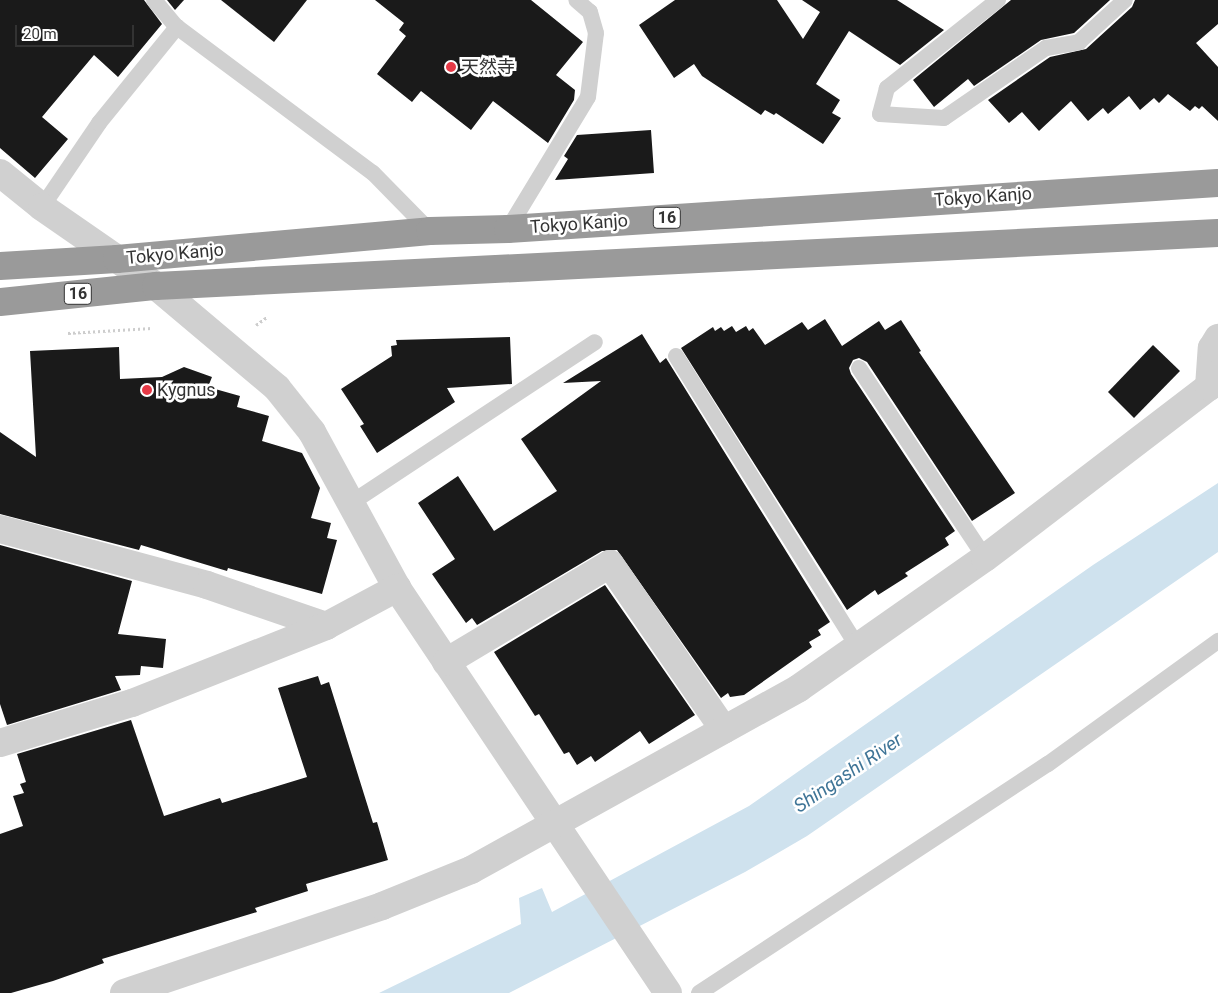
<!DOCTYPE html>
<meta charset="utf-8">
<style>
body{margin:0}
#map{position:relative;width:1218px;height:993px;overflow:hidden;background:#fff;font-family:Roboto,"Noto Sans JP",sans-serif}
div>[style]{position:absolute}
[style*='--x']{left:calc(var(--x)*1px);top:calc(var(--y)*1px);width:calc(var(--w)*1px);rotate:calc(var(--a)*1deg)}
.water>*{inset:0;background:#cfe2ee}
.building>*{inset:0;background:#1a1a1a}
.path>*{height:3px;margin-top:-1.5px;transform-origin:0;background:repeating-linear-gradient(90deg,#cdcdcd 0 2.5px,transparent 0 5px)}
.lane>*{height:16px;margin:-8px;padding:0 8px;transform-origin:8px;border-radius:8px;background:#d0d0d0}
.street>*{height:28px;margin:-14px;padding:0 14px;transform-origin:14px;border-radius:14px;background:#d0d0d0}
.highway>*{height:28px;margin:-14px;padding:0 14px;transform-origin:14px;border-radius:14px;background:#9a9a9a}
.dots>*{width:14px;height:14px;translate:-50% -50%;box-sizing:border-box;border:2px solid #fff;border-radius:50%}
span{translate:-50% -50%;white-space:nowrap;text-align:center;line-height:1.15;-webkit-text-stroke:5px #fff;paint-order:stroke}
.shield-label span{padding:1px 4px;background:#fff;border:1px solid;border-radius:4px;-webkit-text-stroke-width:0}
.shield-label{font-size:16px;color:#333;font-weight:700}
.poi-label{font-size:18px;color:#333}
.left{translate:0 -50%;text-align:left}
.street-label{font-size:18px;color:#333}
.water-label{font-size:19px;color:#3f7597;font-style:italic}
.scale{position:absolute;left:15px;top:25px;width:119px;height:22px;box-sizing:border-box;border:2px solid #333;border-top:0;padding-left:6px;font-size:15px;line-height:18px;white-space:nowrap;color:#333;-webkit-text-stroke:4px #fff;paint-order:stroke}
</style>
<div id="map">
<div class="water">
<i style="clip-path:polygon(1218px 483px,1218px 552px,807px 836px,745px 872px,509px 993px,379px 993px,521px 924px,519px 898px,542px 888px,552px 912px,749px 806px,1093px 565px)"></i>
</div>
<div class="building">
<i style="clip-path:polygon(0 0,144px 0,162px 24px,118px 77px,94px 55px,42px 117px,68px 139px,35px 178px,0 148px)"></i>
<i style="clip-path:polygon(167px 0,184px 0,175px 10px)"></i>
<i style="clip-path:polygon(221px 0,307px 0,274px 42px)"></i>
<i style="clip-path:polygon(375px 0,531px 0,583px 42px,556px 75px,575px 90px,574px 100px,548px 143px,493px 101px,471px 130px,421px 91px,412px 102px,377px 74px,406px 36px,399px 30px,404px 23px)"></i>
<i style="clip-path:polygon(675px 0,777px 0,803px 39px,820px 12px,802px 0,897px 0,944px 30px,900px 65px,849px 31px,816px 84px,840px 100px,832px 113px,841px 118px,823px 144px,776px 113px,774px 115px,765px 110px,761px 115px,702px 76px,694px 64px,674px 78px,639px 25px)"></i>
<i style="clip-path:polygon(1011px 0,1110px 0,1074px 33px,1041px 40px,974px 86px,968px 79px,934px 107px,913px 80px)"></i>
<i style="clip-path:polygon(1135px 0,1218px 0,1218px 24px,1196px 43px,1218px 67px,1218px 121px,1202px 106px,1199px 109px,1195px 106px,1190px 111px,1168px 94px,1159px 103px,1154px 98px,1140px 110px,1129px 96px,1108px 114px,1103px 108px,1088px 121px,1071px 101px,1039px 131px,1022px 112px,1009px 123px,988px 100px,1050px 57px,1086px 49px,1132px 7px)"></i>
<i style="clip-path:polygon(651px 130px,654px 173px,555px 180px,568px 159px,564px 156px,577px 135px)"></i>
<i style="clip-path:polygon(825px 319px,842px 346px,879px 321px,885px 330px,901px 320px,921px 351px,919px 352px,1015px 493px,972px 521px,867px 362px,859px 358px,853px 360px,849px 368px,851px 374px,955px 531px,945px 538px,949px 545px,905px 573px,908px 576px,878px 595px,875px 590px,847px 610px,681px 348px,713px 327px,715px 331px,721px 327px,724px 331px,732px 326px,736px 332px,746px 326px,749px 331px,753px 328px,765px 345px,802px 322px,808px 330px)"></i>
<i style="clip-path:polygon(642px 334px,660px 363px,666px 358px,830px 622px,818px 630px,821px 635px,809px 642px,812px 647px,744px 695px,730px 697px,728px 693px,721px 698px,617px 550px,602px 551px,477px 625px,472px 618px,466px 623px,432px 574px,455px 559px,418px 503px,458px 476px,494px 531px,557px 491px,521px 439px,601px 381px,563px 383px)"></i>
<i style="clip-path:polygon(510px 337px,512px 384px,447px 388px,455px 402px,377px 453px,360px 426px,364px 424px,341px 389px,392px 356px,391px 346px,397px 345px,396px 340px)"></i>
<i style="clip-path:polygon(1153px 345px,1180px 371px,1134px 418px,1108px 392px)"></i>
<i style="clip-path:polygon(119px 347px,120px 379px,162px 377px,184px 367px,212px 377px,208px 387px,240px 396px,237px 407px,269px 416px,262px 441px,302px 453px,320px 488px,311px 518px,331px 523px,327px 538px,337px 540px,322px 594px,228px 568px,227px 571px,141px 545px,139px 550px,0 514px,0 432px,36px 457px,30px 351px)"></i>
<i style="clip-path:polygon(0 545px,132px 581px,118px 634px,166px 639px,163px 668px,141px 666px,140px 675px,115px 676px,121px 690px,7px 725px,0 704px)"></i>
<i style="clip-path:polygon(605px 585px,695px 715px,649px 744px,640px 731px,595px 762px,591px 756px,577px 765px,569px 752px,564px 754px,539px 714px,535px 716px,494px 652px)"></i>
<i style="clip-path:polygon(318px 676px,321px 685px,329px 682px,373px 823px,377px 822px,388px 860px,306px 884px,308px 891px,255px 908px,257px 912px,102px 959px,104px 963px,53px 981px,11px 993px,0 993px,0 834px,23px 826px,13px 796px,24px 793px,20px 784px,26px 782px,17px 754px,131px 720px,164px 816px,220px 798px,222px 803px,307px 777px,278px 688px)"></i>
</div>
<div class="path">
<i style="--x:256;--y:325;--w:14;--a:-36"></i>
<i style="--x:68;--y:333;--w:84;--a:-3.4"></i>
</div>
<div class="lane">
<i style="--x:154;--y:0;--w:35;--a:50"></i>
<i style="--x:177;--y:27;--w:244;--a:36.7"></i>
<i style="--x:373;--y:173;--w:81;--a:45.5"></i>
<i style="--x:998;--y:0;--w:142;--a:141.6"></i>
<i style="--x:887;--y:88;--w:27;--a:105"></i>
<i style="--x:880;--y:114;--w:64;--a:3.6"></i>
<i style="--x:944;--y:118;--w:124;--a:-34.5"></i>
<i style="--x:1046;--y:48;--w:34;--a:-10"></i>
<i style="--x:1079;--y:42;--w:62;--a:-42.4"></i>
<i style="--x:42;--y:207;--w:102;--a:-55.8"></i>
<i style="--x:99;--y:123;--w:124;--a:-50.9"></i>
<i style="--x:508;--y:229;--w:154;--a:-58.8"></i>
<i style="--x:588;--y:97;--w:64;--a:-82.9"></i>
<i style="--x:596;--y:33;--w:22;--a:-106"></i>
<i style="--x:590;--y:12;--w:18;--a:-139"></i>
<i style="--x:676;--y:356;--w:345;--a:58"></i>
<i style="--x:859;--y:368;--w:228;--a:56.4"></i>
<i style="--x:351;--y:503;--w:292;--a:-33.4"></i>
<i style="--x:699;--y:993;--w:417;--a:-33.3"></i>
<i style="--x:1048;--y:764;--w:210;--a:-35.9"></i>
</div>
<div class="street">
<i style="--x:0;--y:173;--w:54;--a:39"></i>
<i style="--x:42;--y:207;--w:139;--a:34.7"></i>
<i style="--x:156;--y:286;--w:158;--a:40.1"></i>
<i style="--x:277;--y:388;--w:56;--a:51.5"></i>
<i style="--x:312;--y:432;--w:178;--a:61.4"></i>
<i style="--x:397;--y:588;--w:487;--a:56.2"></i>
<i style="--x:0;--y:529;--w:214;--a:15.1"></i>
<i style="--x:207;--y:585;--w:126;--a:19"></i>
<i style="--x:446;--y:662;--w:191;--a:-30.9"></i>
<i style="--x:610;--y:564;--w:201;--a:55.5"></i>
<i style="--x:0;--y:743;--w:138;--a:-16.9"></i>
<i style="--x:132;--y:703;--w:209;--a:-21.6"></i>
<i style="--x:326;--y:626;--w:81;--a:-28.2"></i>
<i style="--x:124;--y:993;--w:272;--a:-18.6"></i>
<i style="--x:382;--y:906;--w:96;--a:-22"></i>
<i style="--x:471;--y:870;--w:375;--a:-29"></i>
<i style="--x:799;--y:688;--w:227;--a:-35"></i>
<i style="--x:985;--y:558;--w:282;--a:-37.4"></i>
<i style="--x:1209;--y:387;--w:39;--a:-86"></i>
<i style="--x:1212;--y:348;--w:12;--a:-59"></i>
</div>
<div class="highway">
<i style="--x:0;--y:266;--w:117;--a:-3.4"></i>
<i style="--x:117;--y:259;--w:314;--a:-5.1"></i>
<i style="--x:430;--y:231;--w:78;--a:-1.5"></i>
<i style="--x:508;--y:229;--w:711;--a:-3.71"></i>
<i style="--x:0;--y:302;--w:157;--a:-5.9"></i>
<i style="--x:156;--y:286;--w:1063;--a:-2.86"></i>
</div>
<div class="dots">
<i style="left:451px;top:67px;background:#e63946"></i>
<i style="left:147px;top:390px;background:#e63946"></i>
</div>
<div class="shield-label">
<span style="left:667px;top:218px">16</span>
<span style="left:78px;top:294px">16</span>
</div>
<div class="poi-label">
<span class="left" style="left:461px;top:67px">天然寺</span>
<span class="left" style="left:157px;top:390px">Kygnus</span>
</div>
<div class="street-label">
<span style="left:983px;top:197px;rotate:-4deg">Tokyo Kanjo</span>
<span style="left:579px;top:224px;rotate:-4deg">Tokyo Kanjo</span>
<span style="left:175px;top:254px;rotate:-5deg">Tokyo Kanjo</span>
</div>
<div class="water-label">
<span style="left:848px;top:773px;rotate:-34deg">Shingashi River</span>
</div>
<div class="scale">20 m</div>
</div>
